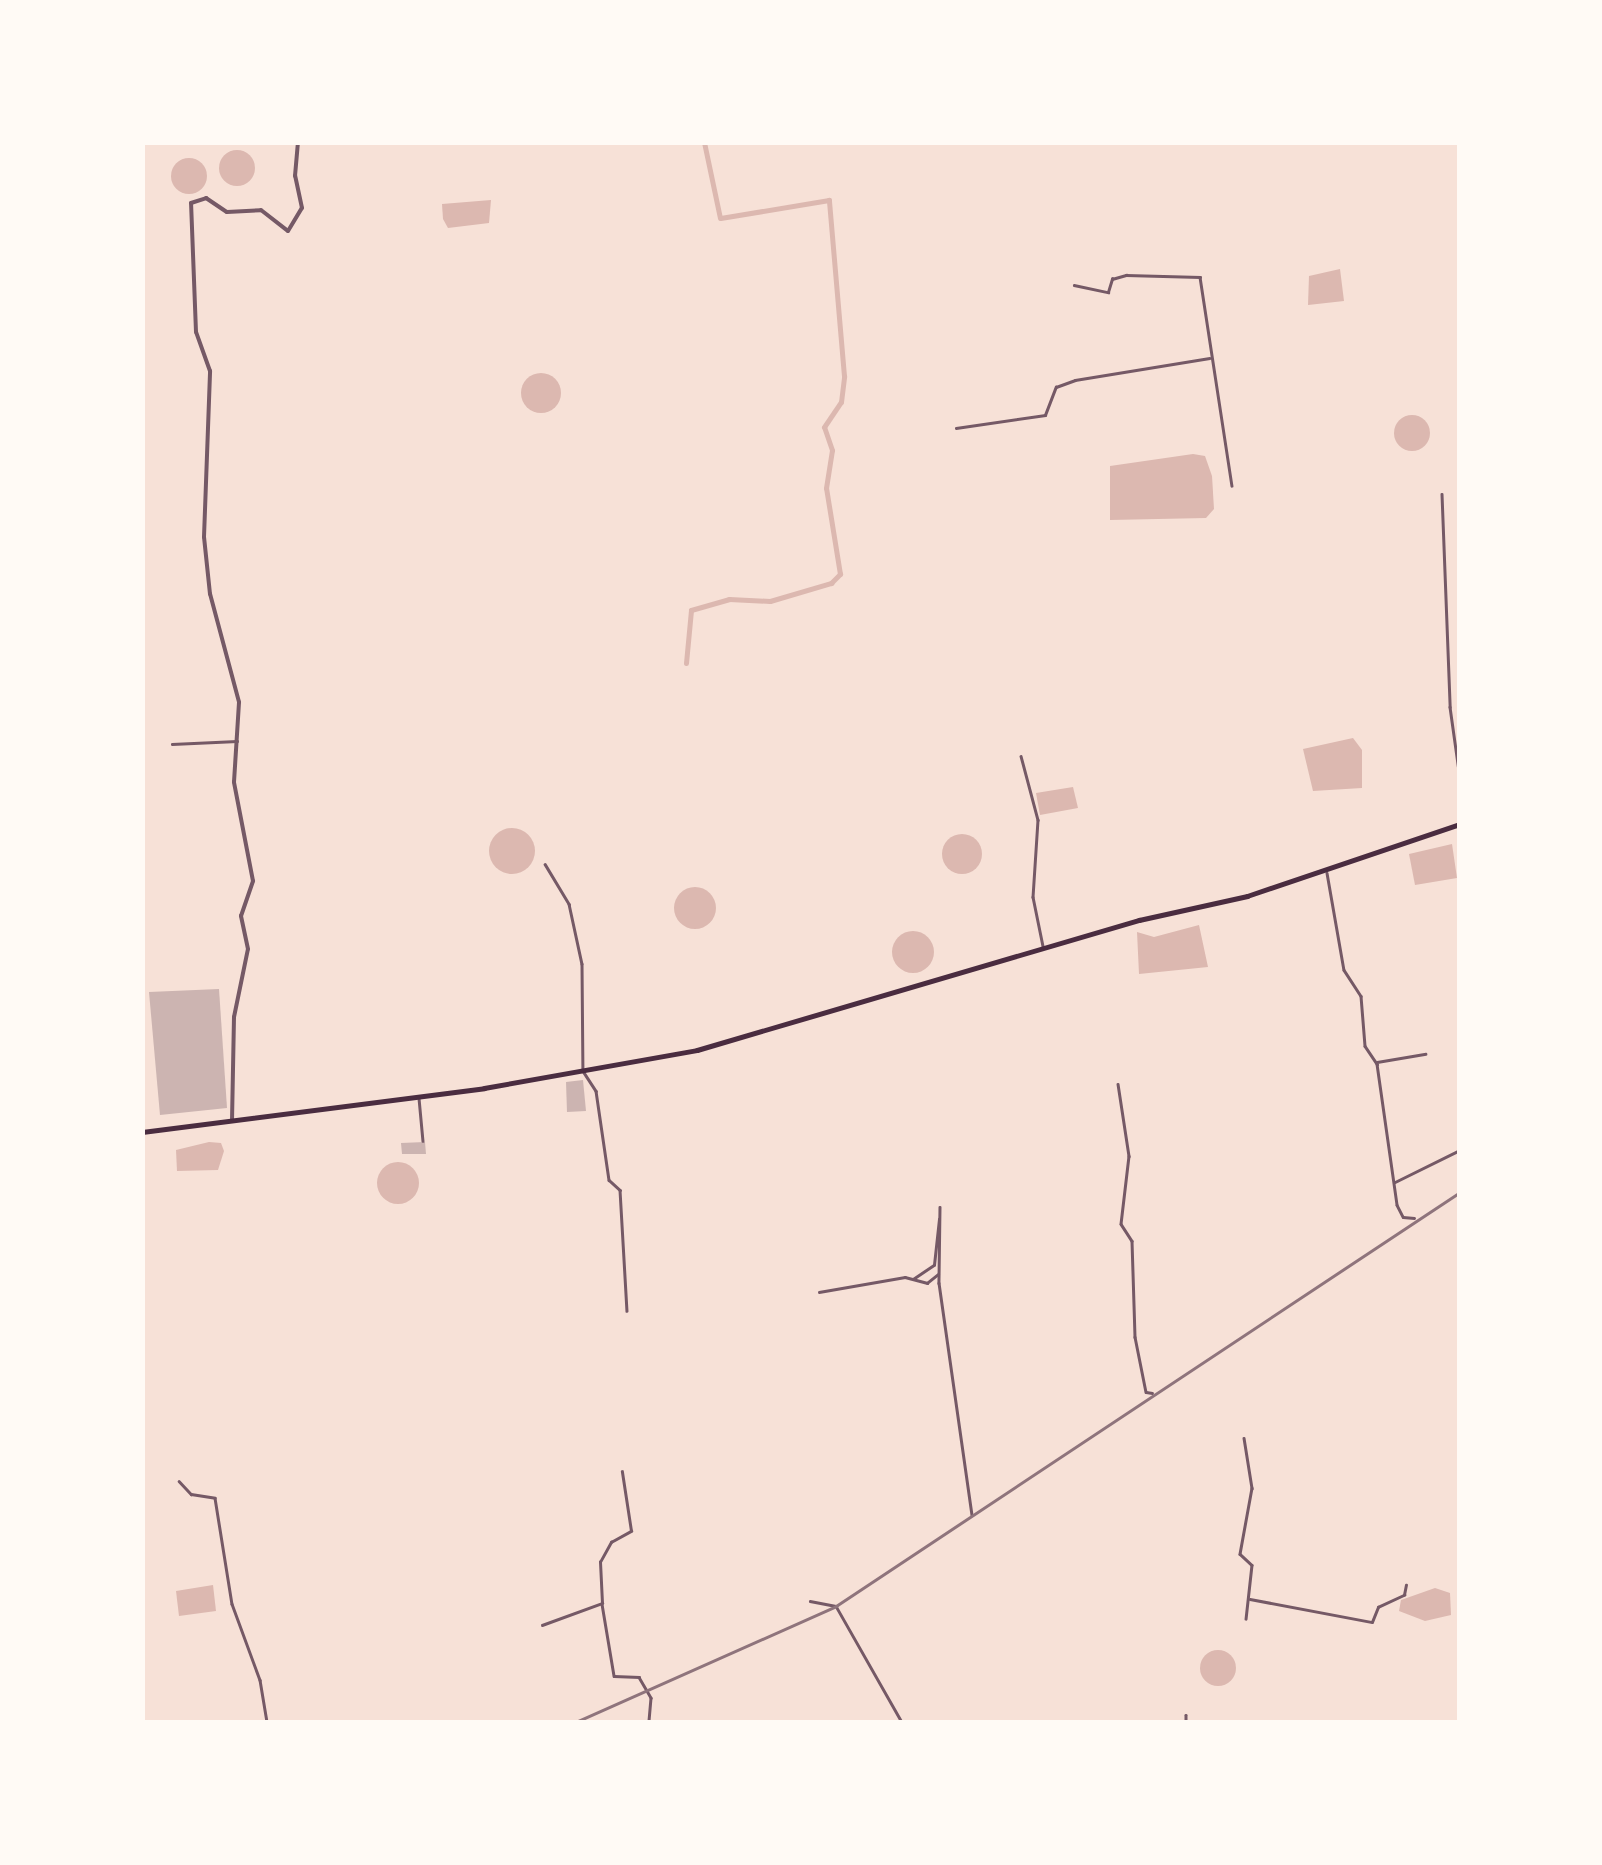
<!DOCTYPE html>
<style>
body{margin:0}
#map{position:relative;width:1602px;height:1865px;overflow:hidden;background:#f7e1d7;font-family:"Source Sans 3",sans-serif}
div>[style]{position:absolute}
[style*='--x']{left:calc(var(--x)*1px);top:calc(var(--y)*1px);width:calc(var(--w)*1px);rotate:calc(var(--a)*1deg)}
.water>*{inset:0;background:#dcb8b0}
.round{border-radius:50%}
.canal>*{height:5px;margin:-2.5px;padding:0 2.5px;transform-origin:2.5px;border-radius:2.5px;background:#dcb8b0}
.building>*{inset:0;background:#ccb4b1}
.minor>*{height:2.5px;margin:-1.25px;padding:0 1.25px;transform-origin:1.25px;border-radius:1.25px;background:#755966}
.tertiary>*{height:4px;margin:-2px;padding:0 2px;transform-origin:2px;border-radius:2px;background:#755966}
.trunk>*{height:5px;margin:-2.5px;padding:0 2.5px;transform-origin:2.5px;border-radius:2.5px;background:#4a2c40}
.rail>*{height:2.5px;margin:-1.25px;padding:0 1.25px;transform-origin:1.25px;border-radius:1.25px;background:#8f747c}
span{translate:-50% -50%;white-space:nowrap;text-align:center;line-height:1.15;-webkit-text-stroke:10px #fffaf5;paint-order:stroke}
.frame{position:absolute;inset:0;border:145px solid #fffaf5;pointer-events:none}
</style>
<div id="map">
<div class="water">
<i class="round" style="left:219px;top:150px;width:36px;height:36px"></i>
<i class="round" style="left:171px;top:158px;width:36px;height:36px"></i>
<i style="clip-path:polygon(491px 200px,489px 223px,448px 228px,443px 219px,442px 204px)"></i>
<i style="clip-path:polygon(1340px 269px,1344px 301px,1308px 305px,1309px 276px)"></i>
<i class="round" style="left:521px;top:373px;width:40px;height:40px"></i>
<i class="round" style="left:1394px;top:415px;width:36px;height:36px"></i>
<i style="clip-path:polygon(1193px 454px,1205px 456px,1212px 476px,1214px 509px,1206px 518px,1110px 520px,1110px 466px)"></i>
<i style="clip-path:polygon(1353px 738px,1362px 750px,1362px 788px,1313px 791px,1303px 749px)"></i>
<i style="clip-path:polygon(1073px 787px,1078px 808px,1040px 815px,1036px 793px)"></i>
<i class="round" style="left:489px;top:828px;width:46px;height:46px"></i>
<i class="round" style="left:942px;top:834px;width:40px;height:40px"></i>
<i style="clip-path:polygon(1452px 844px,1457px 878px,1415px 885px,1409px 854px)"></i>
<i class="round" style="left:674px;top:887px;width:42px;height:42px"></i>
<i style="clip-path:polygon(1199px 925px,1208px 967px,1139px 974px,1137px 932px,1154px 937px)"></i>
<i class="round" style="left:892px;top:931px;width:42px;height:42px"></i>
<i style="clip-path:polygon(209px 1142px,221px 1143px,224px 1151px,218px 1170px,177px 1171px,176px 1150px)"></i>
<i class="round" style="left:377px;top:1162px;width:42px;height:42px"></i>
<i style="clip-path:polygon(213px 1585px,216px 1611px,179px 1616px,176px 1591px)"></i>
<i style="clip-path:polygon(1435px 1588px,1450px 1593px,1451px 1615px,1425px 1621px,1399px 1611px,1401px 1600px)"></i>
<i class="round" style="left:1200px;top:1650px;width:36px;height:36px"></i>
</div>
<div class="canal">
<i style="--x:686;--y:663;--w:53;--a:-84.6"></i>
<i style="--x:691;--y:610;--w:40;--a:-16"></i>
<i style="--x:729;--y:599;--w:41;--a:2.8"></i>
<i style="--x:770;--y:601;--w:64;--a:-16.4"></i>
<i style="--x:831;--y:583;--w:13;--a:-45"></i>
<i style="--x:840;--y:574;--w:87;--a:-99.2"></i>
<i style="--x:826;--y:488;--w:38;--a:-81"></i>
<i style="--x:832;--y:450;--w:24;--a:-109"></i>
<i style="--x:824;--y:427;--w:30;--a:-56"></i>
<i style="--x:841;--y:402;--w:26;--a:-83"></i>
<i style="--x:844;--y:376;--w:177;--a:-94.9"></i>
<i style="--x:829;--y:200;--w:110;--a:170.6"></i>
<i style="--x:720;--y:218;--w:78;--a:-101.9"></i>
</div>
<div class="building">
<i style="clip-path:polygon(219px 989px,227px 1108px,160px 1115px,149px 992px)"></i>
<i style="clip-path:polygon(583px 1080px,586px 1111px,567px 1112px,566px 1082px)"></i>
<i style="clip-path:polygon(425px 1142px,426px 1154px,402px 1154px,401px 1143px)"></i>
</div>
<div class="minor">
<i style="--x:1074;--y:285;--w:35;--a:12"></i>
<i style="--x:1108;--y:292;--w:14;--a:-73"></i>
<i style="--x:1112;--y:279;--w:15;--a:-16"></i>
<i style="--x:1126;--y:275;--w:74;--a:1.5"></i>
<i style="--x:1200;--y:277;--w:211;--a:81.3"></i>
<i style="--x:956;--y:428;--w:90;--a:-8.3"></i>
<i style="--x:1045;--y:415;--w:30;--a:-69"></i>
<i style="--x:1056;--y:387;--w:20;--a:-20"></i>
<i style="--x:1075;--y:380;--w:136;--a:-9.3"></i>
<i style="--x:1442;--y:494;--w:213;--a:87.8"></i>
<i style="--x:1450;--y:707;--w:72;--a:82"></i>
<i style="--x:172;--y:744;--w:65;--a:-2.6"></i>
<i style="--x:1021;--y:756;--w:66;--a:75.1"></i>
<i style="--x:1038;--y:820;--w:77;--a:93.7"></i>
<i style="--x:1033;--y:897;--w:50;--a:78.5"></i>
<i style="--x:545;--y:864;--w:47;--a:59"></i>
<i style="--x:569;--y:904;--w:61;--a:77.8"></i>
<i style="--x:582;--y:964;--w:107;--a:89.5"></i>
<i style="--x:583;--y:1071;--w:24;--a:57"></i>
<i style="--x:596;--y:1091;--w:90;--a:81.7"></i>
<i style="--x:609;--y:1180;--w:15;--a:42"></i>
<i style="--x:620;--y:1190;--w:121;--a:86.7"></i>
<i style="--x:1327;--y:873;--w:98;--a:80.1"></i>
<i style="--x:1344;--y:970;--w:31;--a:57"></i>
<i style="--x:1361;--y:996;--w:50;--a:85.4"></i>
<i style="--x:1365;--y:1046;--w:22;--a:56"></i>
<i style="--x:1377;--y:1064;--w:142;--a:81.9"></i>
<i style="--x:1397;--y:1205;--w:13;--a:63"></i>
<i style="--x:1403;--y:1217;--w:11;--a:5"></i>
<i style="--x:1377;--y:1062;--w:49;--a:-9.5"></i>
<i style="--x:1118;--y:1084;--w:73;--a:81.3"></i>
<i style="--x:1129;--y:1156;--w:68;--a:96.7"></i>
<i style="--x:1121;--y:1224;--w:20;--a:57"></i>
<i style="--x:1132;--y:1241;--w:96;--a:88.2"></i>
<i style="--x:1135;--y:1337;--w:56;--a:78.7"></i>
<i style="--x:1146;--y:1392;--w:6;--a:9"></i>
<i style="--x:419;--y:1098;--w:43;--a:84.7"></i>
<i style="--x:1395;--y:1182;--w:72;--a:-26.2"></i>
<i style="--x:940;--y:1207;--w:76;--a:90.8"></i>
<i style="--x:939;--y:1283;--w:234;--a:81.9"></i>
<i style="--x:913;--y:1279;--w:25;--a:-34"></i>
<i style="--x:934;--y:1265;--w:46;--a:-83.8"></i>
<i style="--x:819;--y:1292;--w:87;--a:-9.9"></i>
<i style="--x:905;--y:1277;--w:23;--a:15"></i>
<i style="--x:927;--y:1283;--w:14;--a:-39"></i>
<i style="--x:1244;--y:1438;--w:51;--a:80.9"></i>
<i style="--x:1252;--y:1488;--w:67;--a:100.3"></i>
<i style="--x:1240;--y:1554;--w:16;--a:43"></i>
<i style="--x:1252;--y:1565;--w:54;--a:96.3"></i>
<i style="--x:179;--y:1481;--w:18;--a:47"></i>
<i style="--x:191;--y:1494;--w:24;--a:9"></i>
<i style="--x:215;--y:1498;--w:107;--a:80.9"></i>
<i style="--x:232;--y:1604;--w:81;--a:69.8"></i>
<i style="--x:260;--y:1680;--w:43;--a:80.5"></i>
<i style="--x:1250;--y:1599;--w:124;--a:10.7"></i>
<i style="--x:1372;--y:1622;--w:16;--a:-68"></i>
<i style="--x:1378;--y:1607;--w:29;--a:-25"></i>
<i style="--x:1404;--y:1595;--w:10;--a:-79"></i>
<i style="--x:810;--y:1601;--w:26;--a:11"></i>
<i style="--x:836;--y:1606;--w:133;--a:60.4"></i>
<i style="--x:602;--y:1604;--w:73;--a:80.5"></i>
<i style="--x:614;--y:1676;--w:25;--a:2"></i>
<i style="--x:639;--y:1677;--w:24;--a:60"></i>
<i style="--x:651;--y:1698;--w:24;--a:95"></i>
<i style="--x:542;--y:1625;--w:64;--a:-20.1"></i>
<i style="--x:602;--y:1603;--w:41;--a:-92.8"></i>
<i style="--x:600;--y:1562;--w:23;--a:-61"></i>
<i style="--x:611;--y:1542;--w:23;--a:-29"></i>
<i style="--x:631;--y:1531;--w:60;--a:-98.7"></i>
<i style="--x:1186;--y:1715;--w:7;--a:90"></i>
</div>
<div class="tertiary">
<i style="--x:232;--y:1121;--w:104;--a:-88.9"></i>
<i style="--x:234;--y:1017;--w:69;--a:-78.4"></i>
<i style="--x:248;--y:949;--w:34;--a:-102"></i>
<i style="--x:241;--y:916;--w:37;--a:-71"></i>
<i style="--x:253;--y:881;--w:101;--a:-100.9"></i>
<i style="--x:234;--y:782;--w:80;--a:-86.4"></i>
<i style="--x:239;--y:702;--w:112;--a:-105"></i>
<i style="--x:210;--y:594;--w:57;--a:-96"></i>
<i style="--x:204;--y:537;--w:166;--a:-87.9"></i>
<i style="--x:210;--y:371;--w:41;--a:-109.7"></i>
<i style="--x:196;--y:332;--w:129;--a:-92.2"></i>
<i style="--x:191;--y:203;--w:16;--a:-18"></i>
<i style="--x:206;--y:198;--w:25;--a:34"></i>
<i style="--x:227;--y:212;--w:34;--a:-3"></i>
<i style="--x:261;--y:210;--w:34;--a:38"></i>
<i style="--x:288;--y:231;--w:27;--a:-59"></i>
<i style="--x:302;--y:208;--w:33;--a:-102"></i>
<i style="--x:295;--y:176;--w:34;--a:-85"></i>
</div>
<div class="trunk">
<i style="--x:142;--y:1132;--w:345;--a:-7.3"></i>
<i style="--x:484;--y:1088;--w:216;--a:-10.1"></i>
<i style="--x:697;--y:1050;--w:461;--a:-16.4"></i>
<i style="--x:1139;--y:920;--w:111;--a:-12.5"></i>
<i style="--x:1247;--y:896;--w:225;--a:-18.7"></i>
</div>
<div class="rail">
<i style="--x:576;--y:1722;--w:285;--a:-24"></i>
<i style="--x:836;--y:1606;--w:749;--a:-33.56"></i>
</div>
<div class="frame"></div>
</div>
